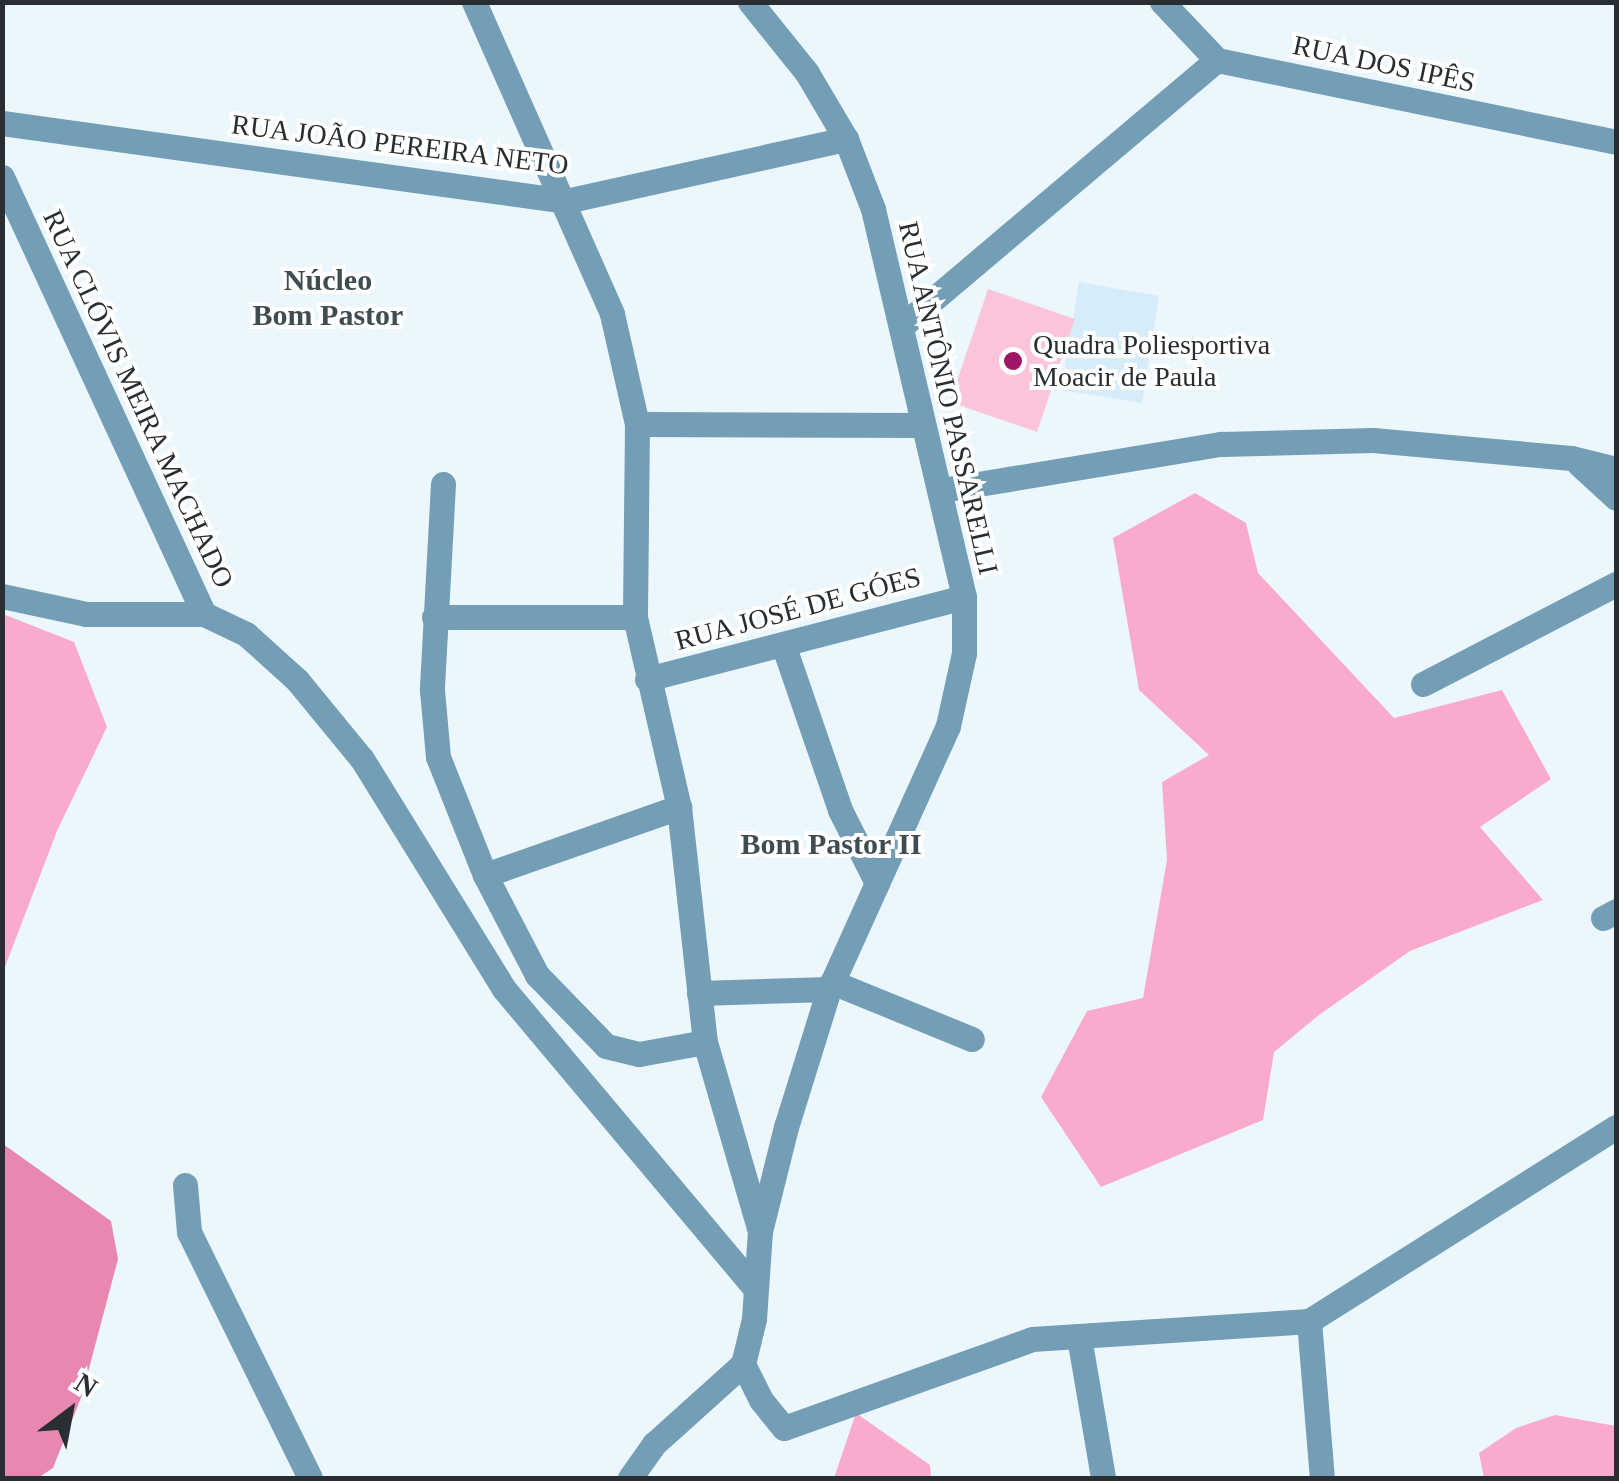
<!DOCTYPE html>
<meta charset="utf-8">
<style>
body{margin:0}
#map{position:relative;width:1619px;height:1481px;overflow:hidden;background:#ebf7fd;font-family:Georgia,serif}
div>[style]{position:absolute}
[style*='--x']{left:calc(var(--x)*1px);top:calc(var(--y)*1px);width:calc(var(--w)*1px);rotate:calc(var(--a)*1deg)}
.built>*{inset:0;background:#d6edf9}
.green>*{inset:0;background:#fac5db}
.forest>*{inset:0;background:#faabcd}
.water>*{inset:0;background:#e787b2}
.minor>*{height:25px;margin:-12.5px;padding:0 12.5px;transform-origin:12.5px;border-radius:12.5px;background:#739eb5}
.dots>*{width:28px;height:28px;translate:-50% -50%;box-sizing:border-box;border:5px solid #fff;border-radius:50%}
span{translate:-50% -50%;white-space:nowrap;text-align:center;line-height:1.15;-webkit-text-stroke:8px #fff;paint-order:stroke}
.street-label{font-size:28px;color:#282e31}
.poi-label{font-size:28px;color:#282e31}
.left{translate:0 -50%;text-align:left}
.neighbourhood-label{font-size:30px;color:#3f4c52;font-weight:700}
.frame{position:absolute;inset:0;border:5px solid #282e31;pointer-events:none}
.north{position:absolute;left:20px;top:1361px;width:100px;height:100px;-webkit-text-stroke:8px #fff;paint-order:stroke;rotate:32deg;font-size:28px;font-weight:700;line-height:40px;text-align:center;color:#282e31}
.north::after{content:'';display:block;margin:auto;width:35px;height:45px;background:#282e31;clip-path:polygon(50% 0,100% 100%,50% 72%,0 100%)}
</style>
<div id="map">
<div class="built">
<i style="clip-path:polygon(1079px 282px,1159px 296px,1142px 403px,1061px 390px)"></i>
</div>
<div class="green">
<i style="clip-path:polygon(988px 289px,1075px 319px,1037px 432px,950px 402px)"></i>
</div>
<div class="forest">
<i style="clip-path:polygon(1195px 493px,1246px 523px,1258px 573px,1394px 718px,1502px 690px,1551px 779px,1480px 827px,1543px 900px,1410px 951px,1319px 1015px,1274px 1052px,1263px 1120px,1101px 1187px,1041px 1097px,1087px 1011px,1143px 998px,1167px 860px,1162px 782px,1209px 755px,1139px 690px,1113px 538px)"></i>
<i style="clip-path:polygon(3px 614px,74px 642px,107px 727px,57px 831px,3px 972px)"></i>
<i style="clip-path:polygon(856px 1413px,930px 1465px,931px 1478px,834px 1478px)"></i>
<i style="clip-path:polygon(1555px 1415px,1616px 1426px,1616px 1478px,1484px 1478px,1479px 1453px,1516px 1428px)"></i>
</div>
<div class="water">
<i style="clip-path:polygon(3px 1144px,111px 1221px,118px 1259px,82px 1395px,53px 1468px,38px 1478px,3px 1478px)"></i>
</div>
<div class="minor">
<i style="--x:474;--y:2;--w:341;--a:66.1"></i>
<i style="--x:612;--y:314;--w:113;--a:77.2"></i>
<i style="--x:637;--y:424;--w:193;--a:90.6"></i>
<i style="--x:635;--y:617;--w:195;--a:77"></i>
<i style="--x:679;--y:807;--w:236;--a:83.7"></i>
<i style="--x:705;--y:1042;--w:197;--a:73.8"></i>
<i style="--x:750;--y:2;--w:91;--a:51.2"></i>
<i style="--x:807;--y:73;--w:77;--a:59.4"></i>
<i style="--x:846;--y:139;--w:75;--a:68.9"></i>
<i style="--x:873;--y:209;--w:399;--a:76.8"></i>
<i style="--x:964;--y:597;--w:56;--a:90"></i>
<i style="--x:964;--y:653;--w:75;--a:102.4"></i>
<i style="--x:948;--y:726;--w:289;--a:114.3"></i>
<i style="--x:829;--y:989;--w:145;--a:107.3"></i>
<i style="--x:786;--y:1127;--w:107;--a:104"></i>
<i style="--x:760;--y:1231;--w:88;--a:93.9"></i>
<i style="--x:754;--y:1319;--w:46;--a:103.7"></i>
<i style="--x:743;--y:1364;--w:40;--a:63.4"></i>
<i style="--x:761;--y:1400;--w:36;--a:51"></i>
<i style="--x:784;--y:1428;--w:263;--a:-19.7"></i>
<i style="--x:1032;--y:1339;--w:278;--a:-3.7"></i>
<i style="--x:1309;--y:1321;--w:363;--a:-32.3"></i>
<i style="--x:1162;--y:2;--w:80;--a:46.5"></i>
<i style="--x:1217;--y:60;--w:407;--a:11.6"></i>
<i style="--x:2;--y:123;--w:569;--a:7.87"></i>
<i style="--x:566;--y:201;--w:287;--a:-12.5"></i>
<i style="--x:2;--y:177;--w:481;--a:65.2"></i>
<i style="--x:204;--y:614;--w:47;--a:25.5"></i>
<i style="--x:246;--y:634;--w:69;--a:42"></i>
<i style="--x:297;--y:680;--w:102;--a:50.6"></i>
<i style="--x:362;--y:759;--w:270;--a:58.3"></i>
<i style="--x:504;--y:989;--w:388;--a:50"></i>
<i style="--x:903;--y:325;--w:411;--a:-40.2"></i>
<i style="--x:637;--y:424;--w:286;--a:0.2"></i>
<i style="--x:1579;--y:464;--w:50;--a:42.6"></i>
<i style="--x:443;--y:484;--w:206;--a:93.1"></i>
<i style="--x:432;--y:690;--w:67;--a:84.9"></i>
<i style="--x:438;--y:757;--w:127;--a:68.3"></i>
<i style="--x:485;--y:875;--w:113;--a:62.5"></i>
<i style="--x:537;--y:975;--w:99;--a:45.8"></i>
<i style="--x:606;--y:1046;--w:34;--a:14"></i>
<i style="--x:639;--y:1054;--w:67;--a:-10.3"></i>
<i style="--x:942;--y:490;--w:283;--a:-9.4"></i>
<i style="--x:1221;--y:444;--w:152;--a:-1.5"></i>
<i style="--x:1373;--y:440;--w:199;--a:5.2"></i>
<i style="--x:1571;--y:458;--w:46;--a:13.7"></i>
<i style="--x:2;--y:596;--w:86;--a:12.1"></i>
<i style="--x:86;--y:614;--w:118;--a:0"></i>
<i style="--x:434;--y:617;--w:201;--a:0"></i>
<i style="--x:783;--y:644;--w:176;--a:71"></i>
<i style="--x:840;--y:810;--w:82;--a:63.1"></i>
<i style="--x:647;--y:679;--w:327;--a:-14.5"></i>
<i style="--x:1423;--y:684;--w:217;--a:-27.4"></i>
<i style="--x:485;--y:875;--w:206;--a:-19.3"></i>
<i style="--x:1603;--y:918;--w:15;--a:-28"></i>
<i style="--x:832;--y:982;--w:151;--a:22.2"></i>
<i style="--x:699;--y:993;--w:130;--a:-1.8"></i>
<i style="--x:185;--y:1185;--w:47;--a:85.1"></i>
<i style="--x:189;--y:1232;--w:274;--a:63.8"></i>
<i style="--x:1309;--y:1321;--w:158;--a:85.3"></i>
<i style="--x:1079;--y:1337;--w:143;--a:80.3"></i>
<i style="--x:630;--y:1478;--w:42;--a:-54.8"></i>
<i style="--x:654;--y:1444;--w:120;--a:-42"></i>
</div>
<div class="dots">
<i style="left:1013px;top:361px;background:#9e1664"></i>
</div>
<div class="street-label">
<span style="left:1384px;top:64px;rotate:12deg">RUA DOS IPÊS</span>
<span style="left:400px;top:145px;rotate:7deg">RUA JOÃO PEREIRA NETO</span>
<span style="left:948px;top:398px;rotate:77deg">RUA ANTÔNIO PASSARELLI</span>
<span style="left:138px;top:399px;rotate:65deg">RUA CLÓVIS MEIRA MACHADO</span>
<span style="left:798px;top:609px;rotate:-15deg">RUA JOSÉ DE GÓES</span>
</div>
<div class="poi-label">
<span class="left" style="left:1033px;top:361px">Quadra Poliesportiva<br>Moacir de Paula</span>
</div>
<div class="neighbourhood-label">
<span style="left:328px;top:297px">Núcleo<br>Bom Pastor</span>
<span style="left:831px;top:844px">Bom Pastor II</span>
</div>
<div class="frame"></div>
<div class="north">N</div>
</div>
